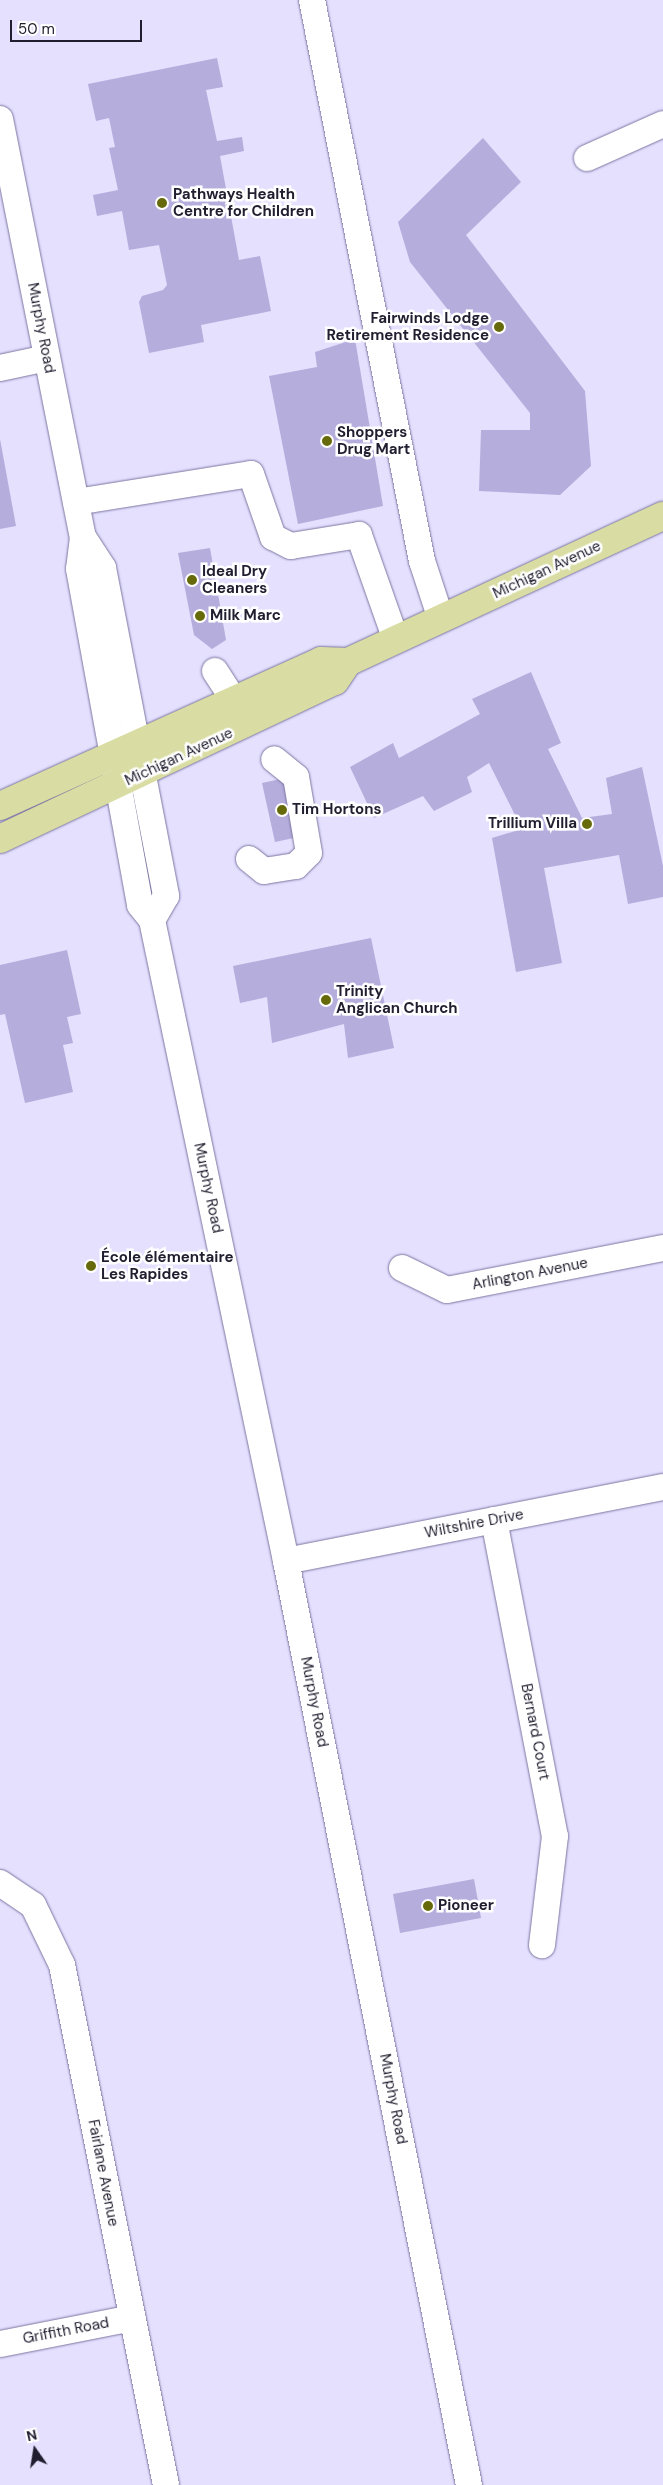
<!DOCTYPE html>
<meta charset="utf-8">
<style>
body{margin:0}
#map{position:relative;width:663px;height:2485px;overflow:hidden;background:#e4e0fe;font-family:"DM Sans",sans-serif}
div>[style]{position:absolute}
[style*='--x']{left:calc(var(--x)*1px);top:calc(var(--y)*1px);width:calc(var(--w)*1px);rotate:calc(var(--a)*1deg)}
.building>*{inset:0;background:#b5addc}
.roads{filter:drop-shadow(0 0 1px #7d75a1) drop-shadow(0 0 1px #7d75a1)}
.minor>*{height:26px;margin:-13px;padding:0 13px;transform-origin:13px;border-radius:13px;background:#fff}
.major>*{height:28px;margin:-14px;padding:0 14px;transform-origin:14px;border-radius:14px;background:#d9dda3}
.dots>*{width:14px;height:14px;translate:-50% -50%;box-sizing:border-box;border:2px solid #fff;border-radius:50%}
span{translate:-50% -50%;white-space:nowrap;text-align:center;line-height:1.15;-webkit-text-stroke:5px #fff;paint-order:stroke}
.poi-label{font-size:15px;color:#211e2f;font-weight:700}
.left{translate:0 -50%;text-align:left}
.right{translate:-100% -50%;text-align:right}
.street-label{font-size:15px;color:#211e2f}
.north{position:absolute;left:10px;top:2425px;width:50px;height:50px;-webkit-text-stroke:4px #fff;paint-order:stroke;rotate:347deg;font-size:14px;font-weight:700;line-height:20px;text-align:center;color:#211e2f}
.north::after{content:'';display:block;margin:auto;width:18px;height:22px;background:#211e2f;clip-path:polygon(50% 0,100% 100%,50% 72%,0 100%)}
.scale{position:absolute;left:10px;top:20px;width:132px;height:22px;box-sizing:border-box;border:2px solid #211e2f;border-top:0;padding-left:6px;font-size:15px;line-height:18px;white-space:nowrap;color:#211e2f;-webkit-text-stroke:4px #fff;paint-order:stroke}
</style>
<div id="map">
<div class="building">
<i style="clip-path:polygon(217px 58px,223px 87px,206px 90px,217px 141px,242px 137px,244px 151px,220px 156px,239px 260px,260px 256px,271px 311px,201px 325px,204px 342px,149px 353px,139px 302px,142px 296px,163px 290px,167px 285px,159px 245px,129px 250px,122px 211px,97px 216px,93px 195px,118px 190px,109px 148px,115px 147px,109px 118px,96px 121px,88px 84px)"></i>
<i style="clip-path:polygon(483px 138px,521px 182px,466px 235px,585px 391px,591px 466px,560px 495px,479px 491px,481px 430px,530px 430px,530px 413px,410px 262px,398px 222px)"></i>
<i style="clip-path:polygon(355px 339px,383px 506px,298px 524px,269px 376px,317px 367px,315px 352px)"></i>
<i style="clip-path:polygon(0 439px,16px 526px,0 529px)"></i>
<i style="clip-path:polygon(210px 548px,226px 640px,212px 649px,194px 635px,178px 553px)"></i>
<i style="clip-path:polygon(531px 672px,561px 743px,548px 749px,582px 818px,612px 814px,606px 778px,642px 767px,663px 866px,663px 897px,628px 904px,619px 855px,544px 868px,562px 963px,516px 972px,492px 838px,522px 829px,489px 763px,467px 777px,472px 792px,434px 811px,423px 796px,374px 818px,350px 767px,393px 743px,399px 758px,480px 714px,472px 699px)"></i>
<i style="clip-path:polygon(290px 777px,303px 836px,275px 842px,262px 783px)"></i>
<i style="clip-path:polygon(371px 938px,394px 1048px,348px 1058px,344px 1024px,272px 1043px,267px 997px,240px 1003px,233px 966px)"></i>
<i style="clip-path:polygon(67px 950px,81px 1014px,67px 1017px,73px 1043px,63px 1045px,73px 1092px,25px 1103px,5px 1014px,0 1015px,0 965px)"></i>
<i style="clip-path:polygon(474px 1879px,481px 1918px,400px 1933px,393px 1894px)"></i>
</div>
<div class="roads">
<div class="minor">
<i style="--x:312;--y:0;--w:572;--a:78.91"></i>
<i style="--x:422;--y:561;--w:61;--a:71.9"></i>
<i style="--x:0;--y:119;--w:426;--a:78.8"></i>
<i style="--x:83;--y:537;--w:32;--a:97"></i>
<i style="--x:79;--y:569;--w:341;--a:79.7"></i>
<i style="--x:140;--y:905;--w:19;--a:51"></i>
<i style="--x:152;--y:920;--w:655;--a:78.19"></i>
<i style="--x:286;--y:1561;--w:942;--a:78.8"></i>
<i style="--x:587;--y:158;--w:83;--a:-24.1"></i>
<i style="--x:0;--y:368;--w:48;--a:-12"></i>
<i style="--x:76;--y:502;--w:177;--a:-9.1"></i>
<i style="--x:251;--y:474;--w:67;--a:70.8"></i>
<i style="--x:273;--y:537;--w:20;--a:27"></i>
<i style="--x:291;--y:546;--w:69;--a:-9.2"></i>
<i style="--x:359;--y:535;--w:111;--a:70.6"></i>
<i style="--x:83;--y:537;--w:37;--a:57"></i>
<i style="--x:103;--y:568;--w:334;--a:79.1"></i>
<i style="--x:166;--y:896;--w:28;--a:120"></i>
<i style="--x:215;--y:671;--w:35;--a:57"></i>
<i style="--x:249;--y:859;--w:19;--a:39"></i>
<i style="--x:264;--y:871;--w:32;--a:-9"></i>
<i style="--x:296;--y:866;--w:18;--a:-45"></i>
<i style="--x:309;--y:853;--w:77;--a:-99.7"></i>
<i style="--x:296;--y:777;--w:28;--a:-141"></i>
<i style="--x:402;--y:1268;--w:50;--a:26.1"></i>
<i style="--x:447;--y:1290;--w:220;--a:-11"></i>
<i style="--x:494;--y:1520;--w:322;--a:79.1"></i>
<i style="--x:555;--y:1836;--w:110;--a:96.8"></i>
<i style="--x:286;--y:1561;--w:384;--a:-11.1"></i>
<i style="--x:0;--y:1883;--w:40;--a:34"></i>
<i style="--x:33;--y:1905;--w:67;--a:64.2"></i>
<i style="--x:62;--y:1965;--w:530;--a:78.69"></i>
<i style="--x:0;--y:2344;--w:135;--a:-11.1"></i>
</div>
<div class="major">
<i style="--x:0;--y:806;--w:352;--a:-24.3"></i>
<i style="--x:321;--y:661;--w:27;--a:2"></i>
<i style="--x:348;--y:662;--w:347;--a:-24.9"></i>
<i style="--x:0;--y:839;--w:370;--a:-25.3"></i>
<i style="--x:335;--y:681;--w:23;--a:-56"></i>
</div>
</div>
<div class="dots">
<i style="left:162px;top:203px;background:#666a0b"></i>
<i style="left:499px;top:327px;background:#666a0b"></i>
<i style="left:327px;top:441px;background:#666a0b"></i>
<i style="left:192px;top:580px;background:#666a0b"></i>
<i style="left:200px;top:616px;background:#666a0b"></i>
<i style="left:282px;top:810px;background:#666a0b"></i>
<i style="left:587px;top:824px;background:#666a0b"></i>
<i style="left:326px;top:1000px;background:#666a0b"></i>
<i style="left:91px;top:1266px;background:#666a0b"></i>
<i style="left:428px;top:1906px;background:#666a0b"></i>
</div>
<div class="poi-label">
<span class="left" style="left:173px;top:203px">Pathways Health<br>Centre for Children</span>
<span class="right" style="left:489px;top:327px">Fairwinds Lodge<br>Retirement Residence</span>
<span class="left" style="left:337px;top:441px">Shoppers<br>Drug Mart</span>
<span class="left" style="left:202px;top:580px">Ideal Dry<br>Cleaners</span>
<span class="left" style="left:210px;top:616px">Milk Marc</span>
<span class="left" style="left:292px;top:810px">Tim Hortons</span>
<span class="right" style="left:577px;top:824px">Trillium Villa</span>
<span class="left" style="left:336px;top:1000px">Trinity<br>Anglican Church</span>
<span class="left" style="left:101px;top:1266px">École élémentaire<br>Les Rapides</span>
<span class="left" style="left:438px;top:1906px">Pioneer</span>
</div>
<div class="street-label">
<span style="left:41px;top:328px;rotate:79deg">Murphy Road</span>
<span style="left:547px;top:570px;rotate:-25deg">Michigan Avenue</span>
<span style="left:179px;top:757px;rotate:-25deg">Michigan Avenue</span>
<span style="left:208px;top:1188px;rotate:78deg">Murphy Road</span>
<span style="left:530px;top:1274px;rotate:-11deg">Arlington Avenue</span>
<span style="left:474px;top:1524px;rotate:-11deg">Wiltshire Drive</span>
<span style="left:314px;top:1702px;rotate:79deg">Murphy Road</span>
<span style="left:535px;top:1732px;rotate:79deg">Bernard Court</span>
<span style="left:393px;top:2099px;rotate:79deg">Murphy Road</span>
<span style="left:103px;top:2173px;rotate:79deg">Fairlane Avenue</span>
<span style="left:66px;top:2331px;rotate:-11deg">Griffith Road</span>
</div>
<div class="north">N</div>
<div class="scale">50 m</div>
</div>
